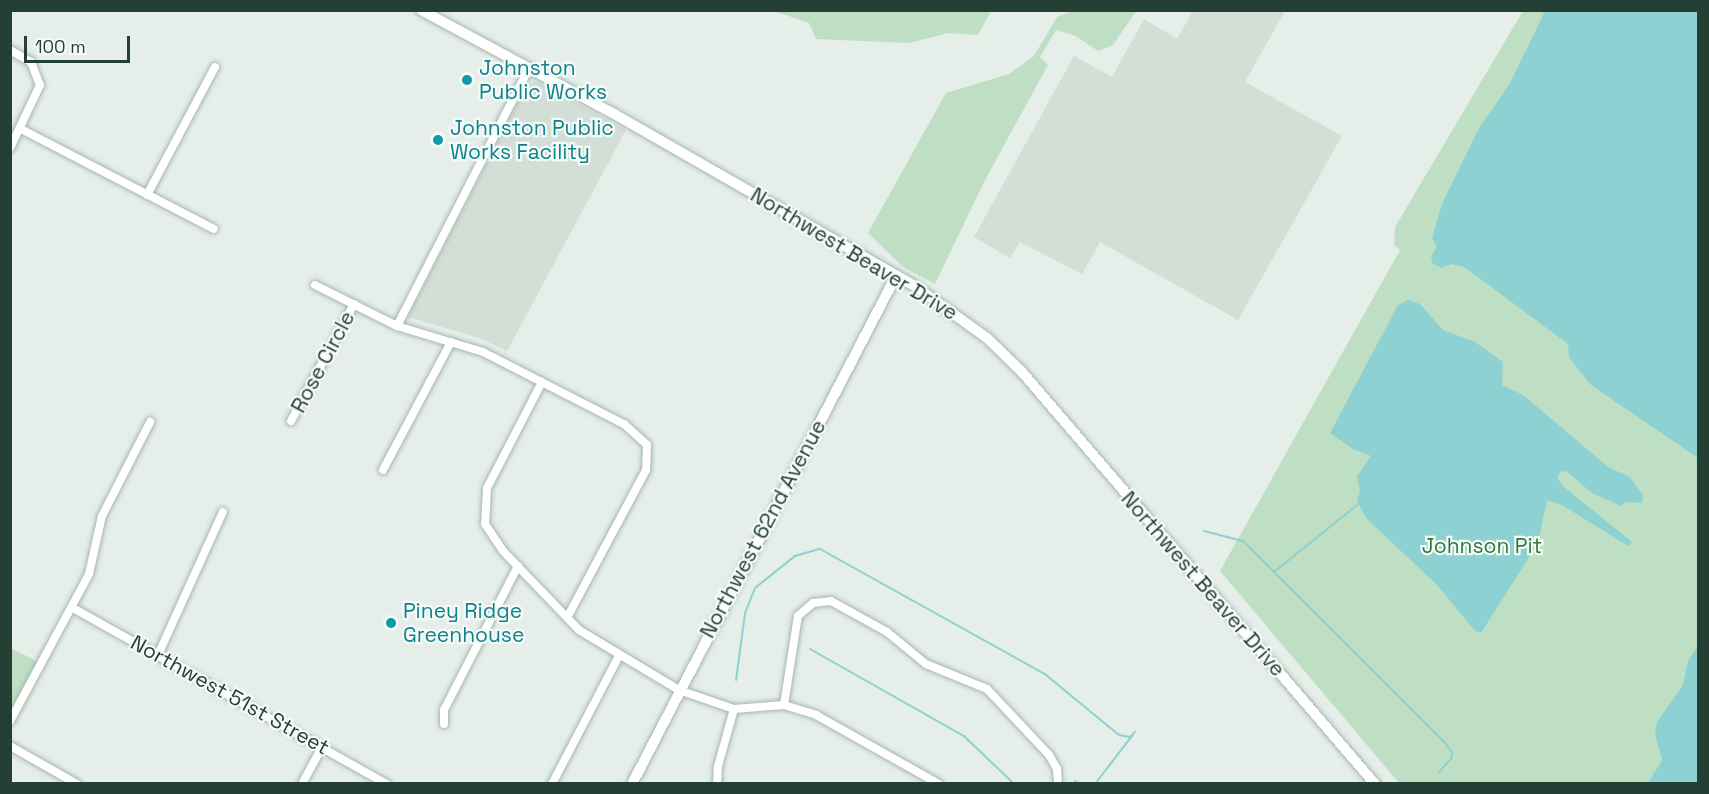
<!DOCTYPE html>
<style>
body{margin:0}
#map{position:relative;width:1709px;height:794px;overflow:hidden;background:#e5eee9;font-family:"Space Grotesk",sans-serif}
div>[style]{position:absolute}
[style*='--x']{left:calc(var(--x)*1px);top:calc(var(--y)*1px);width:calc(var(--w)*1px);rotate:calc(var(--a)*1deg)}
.built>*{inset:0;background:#d3ded7}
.green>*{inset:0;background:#bedfc3}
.water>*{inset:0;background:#8ed1d2}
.stream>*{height:2px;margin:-1px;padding:0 1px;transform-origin:1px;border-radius:1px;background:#8ed1d2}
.roads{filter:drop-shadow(0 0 2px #a7b6af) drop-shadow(0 0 2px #a7b6af)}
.street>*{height:8px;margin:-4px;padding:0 4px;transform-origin:4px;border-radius:4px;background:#fff}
.secondary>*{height:10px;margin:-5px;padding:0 5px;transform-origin:5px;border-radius:5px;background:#fff}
.dots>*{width:16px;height:16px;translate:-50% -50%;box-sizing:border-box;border:3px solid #f6faf7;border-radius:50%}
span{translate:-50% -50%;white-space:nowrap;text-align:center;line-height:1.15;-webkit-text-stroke:4.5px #f6faf7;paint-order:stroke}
.culture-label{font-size:21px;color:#0d838f}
.left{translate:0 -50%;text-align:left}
.street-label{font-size:21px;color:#244035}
.park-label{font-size:21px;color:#2e7740}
.frame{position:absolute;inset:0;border:12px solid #244035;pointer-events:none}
.scale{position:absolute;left:24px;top:36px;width:106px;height:27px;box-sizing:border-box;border:3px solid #244035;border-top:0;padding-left:8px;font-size:18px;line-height:21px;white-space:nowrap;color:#244035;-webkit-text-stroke:4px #f6faf7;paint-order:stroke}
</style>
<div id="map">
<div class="built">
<i style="clip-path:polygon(1193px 11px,1285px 11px,1245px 82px,1342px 136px,1238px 320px,1100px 242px,1082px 274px,1020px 242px,1010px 258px,974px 237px,1074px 56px,1112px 77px,1144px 19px,1177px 39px)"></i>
<i style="clip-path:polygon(536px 81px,626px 130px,507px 351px,479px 338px,408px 317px,527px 85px)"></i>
</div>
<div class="green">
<i style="clip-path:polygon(774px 11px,774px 10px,991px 11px,978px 35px,948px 33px,909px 43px,816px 39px,809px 23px)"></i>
<i style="clip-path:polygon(1072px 11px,1136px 11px,1113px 45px,1098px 51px,1076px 36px,1056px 30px,1040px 57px,1048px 65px,984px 182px,935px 284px,903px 267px,868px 233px,946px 93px,1009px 74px,1034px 56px,1057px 17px)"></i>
<i style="clip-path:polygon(1523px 11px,1698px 11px,1698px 783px,1399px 783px,1220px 571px,1400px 250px,1394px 245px,1395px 227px)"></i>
<i style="clip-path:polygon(11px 648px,38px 662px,11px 714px)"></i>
</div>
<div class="water">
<i style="clip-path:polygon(1545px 11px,1698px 11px,1698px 458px,1591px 385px,1569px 358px,1568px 344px,1478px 277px,1464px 267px,1451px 264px,1442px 268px,1433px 264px,1431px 257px,1437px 246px,1432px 238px,1442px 204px,1479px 128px,1509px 85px)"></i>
<i style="clip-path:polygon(1408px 300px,1420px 304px,1443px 330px,1475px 342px,1503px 362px,1502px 385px,1523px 395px,1608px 467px,1630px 477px,1643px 495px,1642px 503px,1626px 502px,1621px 506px,1592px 493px,1566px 471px,1561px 472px,1557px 478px,1564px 487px,1632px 542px,1628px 546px,1562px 505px,1547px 500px,1538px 543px,1481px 633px,1475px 631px,1437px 585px,1366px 518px,1357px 501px,1360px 491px,1357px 476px,1371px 456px,1353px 449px,1330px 433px,1398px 305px)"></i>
<i style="clip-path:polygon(1698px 645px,1698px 783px,1648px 783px,1662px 760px,1655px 734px,1657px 722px,1683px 685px,1688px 661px)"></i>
</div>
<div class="stream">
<i style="--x:1204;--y:531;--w:40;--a:14.4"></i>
<i style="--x:1243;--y:541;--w:284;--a:45"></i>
<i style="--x:1444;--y:742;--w:13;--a:51"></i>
<i style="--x:1452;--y:752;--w:7;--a:98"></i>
<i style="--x:1451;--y:759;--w:18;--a:133"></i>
<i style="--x:1274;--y:572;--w:107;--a:-38.9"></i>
<i style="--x:810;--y:649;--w:177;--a:29.5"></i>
<i style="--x:964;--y:736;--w:69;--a:43.8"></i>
<i style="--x:736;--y:680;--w:68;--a:-82.3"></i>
<i style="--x:745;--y:613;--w:27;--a:-68"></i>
<i style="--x:755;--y:588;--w:51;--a:-38.7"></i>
<i style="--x:795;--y:556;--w:26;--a:-16"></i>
<i style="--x:820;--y:549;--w:259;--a:29.1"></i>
<i style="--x:1046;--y:675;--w:94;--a:39.4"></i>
<i style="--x:1119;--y:735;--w:11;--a:10"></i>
<i style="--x:1130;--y:737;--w:7;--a:-45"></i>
<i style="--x:1075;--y:781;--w:5;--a:37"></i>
<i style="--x:1095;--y:784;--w:61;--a:-52.4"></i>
</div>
<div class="roads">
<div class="street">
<i style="--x:10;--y:50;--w:24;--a:30"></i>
<i style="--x:31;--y:62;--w:25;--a:69"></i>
<i style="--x:40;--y:85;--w:70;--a:115.5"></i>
<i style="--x:21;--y:129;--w:217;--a:27.4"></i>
<i style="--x:147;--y:195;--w:145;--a:-62"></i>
<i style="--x:315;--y:285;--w:92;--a:26.6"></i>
<i style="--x:397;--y:326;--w:90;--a:16.8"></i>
<i style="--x:483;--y:352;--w:158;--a:27.1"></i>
<i style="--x:624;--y:424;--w:31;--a:42"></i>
<i style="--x:647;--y:445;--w:25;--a:92"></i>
<i style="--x:646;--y:470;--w:166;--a:118.1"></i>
<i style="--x:397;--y:326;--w:290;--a:-62.9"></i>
<i style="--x:542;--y:382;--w:119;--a:117.4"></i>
<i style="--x:487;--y:488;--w:36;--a:93"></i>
<i style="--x:485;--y:524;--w:32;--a:56"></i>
<i style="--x:503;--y:551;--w:110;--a:46.1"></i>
<i style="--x:579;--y:630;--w:117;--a:31"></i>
<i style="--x:679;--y:690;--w:58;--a:19.1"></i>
<i style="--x:734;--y:709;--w:50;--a:-4.6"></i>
<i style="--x:784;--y:705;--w:34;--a:17"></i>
<i style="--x:816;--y:715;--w:141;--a:29.3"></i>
<i style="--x:291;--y:421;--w:133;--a:-61.7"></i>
<i style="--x:383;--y:470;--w:145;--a:-62"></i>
<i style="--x:73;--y:608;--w:360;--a:29.3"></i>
<i style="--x:158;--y:655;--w:157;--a:-65.6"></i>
<i style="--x:784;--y:705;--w:90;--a:-81.1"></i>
<i style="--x:798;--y:616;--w:20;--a:-41"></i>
<i style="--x:813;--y:603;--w:18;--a:-6"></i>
<i style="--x:831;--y:601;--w:64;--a:29"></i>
<i style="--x:887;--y:632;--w:50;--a:39.4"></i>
<i style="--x:926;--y:664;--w:66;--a:22.3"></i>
<i style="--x:987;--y:689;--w:91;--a:46.8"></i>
<i style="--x:1049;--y:755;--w:16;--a:60"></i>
<i style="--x:1057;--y:769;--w:15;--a:86"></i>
<i style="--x:10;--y:721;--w:167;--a:-61.7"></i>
<i style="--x:89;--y:574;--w:59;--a:-77.4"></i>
<i style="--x:102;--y:516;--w:106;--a:-62.9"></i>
<i style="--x:444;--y:724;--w:14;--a:-90"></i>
<i style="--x:444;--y:710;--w:162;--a:-62.8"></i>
<i style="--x:10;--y:746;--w:77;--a:29.6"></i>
<i style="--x:302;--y:784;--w:42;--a:-61.6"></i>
<i style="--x:552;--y:784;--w:144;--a:-62.4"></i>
<i style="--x:717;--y:784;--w:18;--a:-87"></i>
<i style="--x:718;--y:766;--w:59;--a:-74.3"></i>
</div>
<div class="secondary">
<i style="--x:421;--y:10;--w:221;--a:28.3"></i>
<i style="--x:616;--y:115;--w:346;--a:29.8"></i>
<i style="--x:916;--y:287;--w:87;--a:35.7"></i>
<i style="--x:987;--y:338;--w:49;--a:44.2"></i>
<i style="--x:1022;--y:372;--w:543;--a:49.41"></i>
<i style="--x:632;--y:784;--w:573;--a:-62.54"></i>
</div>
</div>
<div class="dots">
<i style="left:467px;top:80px;background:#0f9aa8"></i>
<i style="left:438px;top:140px;background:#0f9aa8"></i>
<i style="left:391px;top:623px;background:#0f9aa8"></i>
</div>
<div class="culture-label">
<span class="left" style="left:479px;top:80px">Johnston<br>Public Works</span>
<span class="left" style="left:450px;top:140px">Johnston Public<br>Works Facility</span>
<span class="left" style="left:403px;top:623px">Piney Ridge<br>Greenhouse</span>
</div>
<div class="street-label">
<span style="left:854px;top:254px;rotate:31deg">Northwest Beaver Drive</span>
<span style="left:323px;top:362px;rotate:-62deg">Rose Circle</span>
<span style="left:763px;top:529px;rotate:-62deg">Northwest 62nd Avenue</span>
<span style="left:1203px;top:584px;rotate:49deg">Northwest Beaver Drive</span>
<span style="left:230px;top:695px;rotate:29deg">Northwest 51st Street</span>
</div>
<div class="park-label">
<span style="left:1482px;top:546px">Johnson Pit</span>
</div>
<div class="frame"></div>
<div class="scale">100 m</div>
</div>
